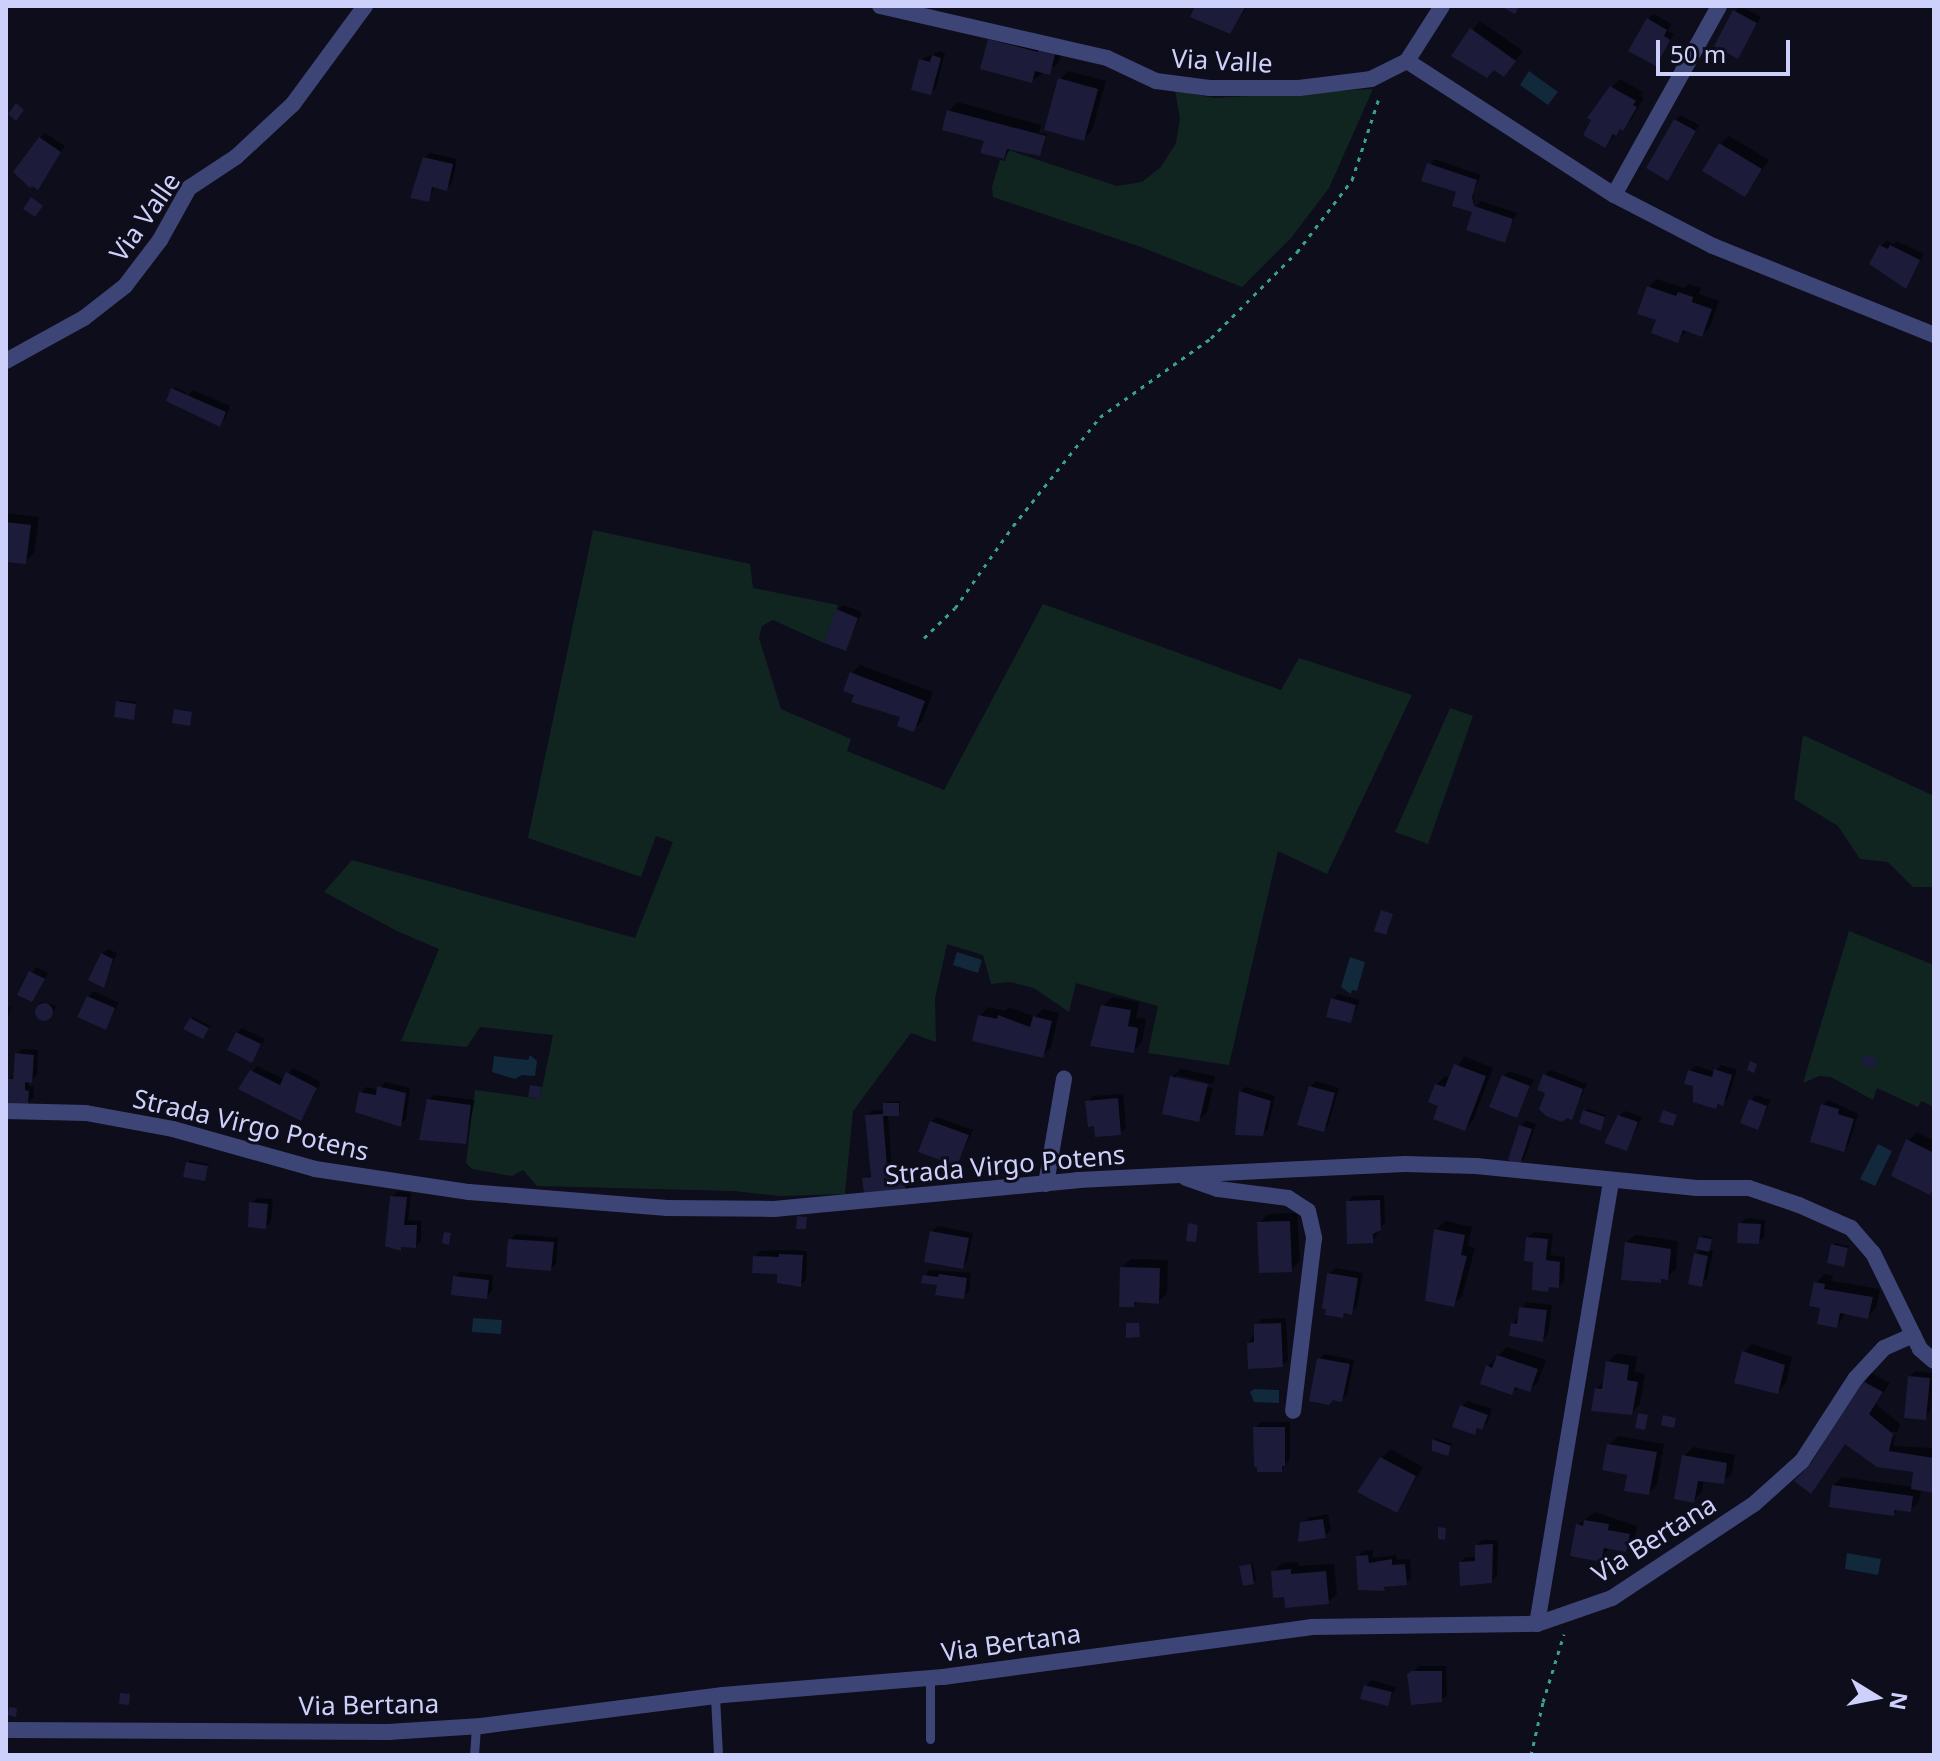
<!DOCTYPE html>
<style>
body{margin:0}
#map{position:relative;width:1940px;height:1761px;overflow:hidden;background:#0d0d1b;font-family:"Noto Sans",sans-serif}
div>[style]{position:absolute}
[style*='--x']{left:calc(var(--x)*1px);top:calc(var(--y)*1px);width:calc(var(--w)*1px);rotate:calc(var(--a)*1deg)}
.green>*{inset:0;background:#112520}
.water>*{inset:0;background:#11293b}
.shadow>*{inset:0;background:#0007}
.building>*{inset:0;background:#1c1b3a}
.round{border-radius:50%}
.path>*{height:3px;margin-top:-1.5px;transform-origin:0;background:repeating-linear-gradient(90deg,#39a288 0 4px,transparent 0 10px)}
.service>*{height:9px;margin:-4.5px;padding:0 4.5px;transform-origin:4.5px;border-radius:4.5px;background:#3d4576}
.minor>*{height:16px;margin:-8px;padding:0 8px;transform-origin:8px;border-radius:8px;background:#3d4576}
span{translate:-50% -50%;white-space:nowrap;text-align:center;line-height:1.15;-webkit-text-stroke:6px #0d0d1b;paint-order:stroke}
.street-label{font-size:26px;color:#cdd0fa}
.frame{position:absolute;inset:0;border:8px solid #cdd0fa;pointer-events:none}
.north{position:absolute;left:1836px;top:1657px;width:80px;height:80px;-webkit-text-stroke:6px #0d0d1b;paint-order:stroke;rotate:100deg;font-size:22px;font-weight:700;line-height:32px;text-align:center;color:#cdd0fa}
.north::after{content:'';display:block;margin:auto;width:28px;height:36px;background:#cdd0fa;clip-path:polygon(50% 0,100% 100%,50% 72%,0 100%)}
.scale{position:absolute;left:1656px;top:40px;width:134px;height:36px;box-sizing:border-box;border:4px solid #cdd0fa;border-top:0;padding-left:10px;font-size:24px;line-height:28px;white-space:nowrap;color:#cdd0fa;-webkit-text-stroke:6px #0d0d1b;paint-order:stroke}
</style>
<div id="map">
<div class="green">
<i style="clip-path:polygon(1373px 89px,1329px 188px,1291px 238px,1242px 287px,1141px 247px,993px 197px,992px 187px,1000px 160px,1005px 161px,1008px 150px,1117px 186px,1142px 182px,1161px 167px,1176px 143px,1180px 119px,1175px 90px,1214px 98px)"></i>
<i style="clip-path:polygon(593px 530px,750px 564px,753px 588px,838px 605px,824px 643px,773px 620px,762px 626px,759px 638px,781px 709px,851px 739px,847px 751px,944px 790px,1043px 604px,1281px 690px,1299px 658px,1412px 695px,1327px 874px,1278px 851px,1229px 1065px,1148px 1053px,1158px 1006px,1076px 983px,1069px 1012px,1034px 988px,1010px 982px,991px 984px,983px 955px,947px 944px,935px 999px,936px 1042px,911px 1033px,853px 1111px,845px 1194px,780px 1196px,733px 1191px,537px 1186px,523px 1170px,512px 1176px,472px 1169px,466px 1163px,475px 1090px,540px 1099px,553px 1035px,480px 1027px,467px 1047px,401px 1041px,439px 949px,397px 931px,324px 892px,352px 860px,635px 938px,673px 842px,656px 836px,641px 877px,528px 838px)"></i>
<i style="clip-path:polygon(1450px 708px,1473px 716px,1428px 844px,1395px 832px)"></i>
<i style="clip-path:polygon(1803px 735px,1934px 796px,1934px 890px,1931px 887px,1913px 887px,1888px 862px,1860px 859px,1838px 826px,1794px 799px)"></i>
<i style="clip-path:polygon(1849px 931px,1934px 965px,1934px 1107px,1921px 1101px,1918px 1107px,1877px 1088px,1873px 1100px,1831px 1077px,1819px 1076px,1803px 1083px)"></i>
</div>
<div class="water">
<i style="clip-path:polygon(1529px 71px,1558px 92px,1548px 105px,1520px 85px)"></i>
<i style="clip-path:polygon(957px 952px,982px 960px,978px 973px,953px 965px)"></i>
<i style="clip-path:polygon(1350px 957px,1365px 962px,1357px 991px,1352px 990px,1351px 994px,1341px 987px)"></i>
<i style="clip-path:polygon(530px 1055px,537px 1061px,535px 1076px,522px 1075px,515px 1079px,492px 1072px,494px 1056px,528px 1060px)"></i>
<i style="clip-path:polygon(1878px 1144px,1892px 1151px,1875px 1186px,1860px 1179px)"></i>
<i style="clip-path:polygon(473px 1318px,502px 1320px,501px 1334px,472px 1332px)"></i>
<i style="clip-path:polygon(1254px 1389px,1279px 1390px,1279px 1403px,1254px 1402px,1250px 1392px)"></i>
<i style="clip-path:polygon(1847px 1553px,1881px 1559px,1878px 1575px,1845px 1569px)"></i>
</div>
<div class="shadow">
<i style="clip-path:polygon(1199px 6px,1248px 6px,1230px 32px)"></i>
<i style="clip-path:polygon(1740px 6px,1761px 17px,1738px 57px,1735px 11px)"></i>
<i style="clip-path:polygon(1654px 14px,1671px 24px,1668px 31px,1674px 34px,1655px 64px,1648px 19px)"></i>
<i style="clip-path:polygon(1480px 21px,1523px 51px,1504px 75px,1492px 69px,1472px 30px)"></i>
<i style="clip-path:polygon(999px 31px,1064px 41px,1058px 64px,1031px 81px,990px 40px)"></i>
<i style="clip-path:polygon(939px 51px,945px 53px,936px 88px,930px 93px,921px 60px)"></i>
<i style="clip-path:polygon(1068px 71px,1106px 81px,1092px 130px,1084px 139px,1060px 79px)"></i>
<i style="clip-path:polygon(1620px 79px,1643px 92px,1640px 96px,1644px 98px,1631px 120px,1605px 145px,1612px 87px)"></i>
<i style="clip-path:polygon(957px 102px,1041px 125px,1039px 133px,1047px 134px,1042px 152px,1012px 148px,1004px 157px,949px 111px)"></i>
<i style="clip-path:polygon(1681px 115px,1699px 125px,1673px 173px,1675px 120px)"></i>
<i style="clip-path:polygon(45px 133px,65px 146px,37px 188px,31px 186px,40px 138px)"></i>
<i style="clip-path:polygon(1729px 136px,1769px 160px,1745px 195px,1720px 144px)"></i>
<i style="clip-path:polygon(430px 153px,457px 159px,452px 183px,446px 189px,435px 186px,428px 200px,424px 158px)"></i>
<i style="clip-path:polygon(1434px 159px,1481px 175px,1473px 193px,1474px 209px,1481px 201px,1517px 213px,1504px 241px,1469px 229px,1475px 211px,1455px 204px,1460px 191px,1424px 179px)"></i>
<i style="clip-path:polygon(1886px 241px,1894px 244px,1897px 241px,1924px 254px,1905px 286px,1889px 278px,1892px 273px,1881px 246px)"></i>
<i style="clip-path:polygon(1657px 279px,1684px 288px,1688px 284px,1701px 288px,1699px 294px,1719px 301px,1710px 326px,1702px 335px,1688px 329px,1678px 341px,1658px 319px,1649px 287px)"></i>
<i style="clip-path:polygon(175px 387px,186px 392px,183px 400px,193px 390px,230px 406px,225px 419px,219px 424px,169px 400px)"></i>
<i style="clip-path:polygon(6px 513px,39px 517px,34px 553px,25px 562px,6px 560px)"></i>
<i style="clip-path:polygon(843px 605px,862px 612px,846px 648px,838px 610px)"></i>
<i style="clip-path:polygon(860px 665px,933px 692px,922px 721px,913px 730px,902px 716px,856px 694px,852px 673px)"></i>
<i style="clip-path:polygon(120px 700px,137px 702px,133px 718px,118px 702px)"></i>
<i style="clip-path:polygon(108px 949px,117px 953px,103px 985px,102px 954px)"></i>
<i style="clip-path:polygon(36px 967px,48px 973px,32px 1000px,20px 994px)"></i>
<i style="clip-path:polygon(94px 991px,119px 1003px,105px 1027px,88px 997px)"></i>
<i style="clip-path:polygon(1338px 994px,1360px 1000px,1351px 1021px,1332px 1000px)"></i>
<i style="clip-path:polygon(1112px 997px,1139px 1002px,1136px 1018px,1146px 1019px,1142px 1042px,1134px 1051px,1093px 1044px,1096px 1023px,1101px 1018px,1103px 1006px)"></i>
<i style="clip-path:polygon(40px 1002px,56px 1006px,50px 1020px,35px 1012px)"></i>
<i style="clip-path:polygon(6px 1006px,11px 1007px,6px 1027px)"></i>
<i style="clip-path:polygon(988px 1007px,1005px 1011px,1009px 1007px,1035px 1017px,1043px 1009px,1059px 1013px,1051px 1047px,1042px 1056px,980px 1016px)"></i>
<i style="clip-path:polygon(193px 1017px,210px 1026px,205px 1035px,191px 1019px)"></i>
<i style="clip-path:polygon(242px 1028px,265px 1039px,252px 1060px,237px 1033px)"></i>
<i style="clip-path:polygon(22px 1049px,38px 1050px,37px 1075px,29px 1081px,29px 1086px,34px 1086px,33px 1098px,27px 1103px,6px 1103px,6px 1085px,14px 1074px,17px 1054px)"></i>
<i style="clip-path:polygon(1464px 1056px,1493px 1068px,1473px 1120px,1465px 1129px,1441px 1105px,1436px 1085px,1445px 1076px,1451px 1078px)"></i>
<i style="clip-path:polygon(1721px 1065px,1737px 1070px,1728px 1098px,1716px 1107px,1695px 1085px,1690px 1071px,1696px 1066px,1715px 1072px)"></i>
<i style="clip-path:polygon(257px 1066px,285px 1080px,293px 1068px,321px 1082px,301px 1119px,252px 1072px)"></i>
<i style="clip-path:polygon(1181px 1069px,1215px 1076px,1213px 1084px,1176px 1075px,1176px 1080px,1213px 1088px,1207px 1112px,1199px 1120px,1172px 1077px)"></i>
<i style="clip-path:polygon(1550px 1070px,1587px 1084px,1571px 1118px,1547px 1092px,1544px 1076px)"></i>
<i style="clip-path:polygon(1509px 1071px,1534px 1080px,1517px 1115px,1504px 1076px)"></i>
<i style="clip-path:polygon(1316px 1081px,1339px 1088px,1328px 1125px,1323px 1130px,1310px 1087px)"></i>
<i style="clip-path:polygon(385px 1082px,410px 1088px,406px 1119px,400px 1124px,361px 1093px,366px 1087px,379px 1090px)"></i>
<i style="clip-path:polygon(1246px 1087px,1275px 1096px,1268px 1129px,1262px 1134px,1240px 1092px)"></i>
<i style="clip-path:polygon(1123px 1094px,1126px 1128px,1120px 1133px,1087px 1102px,1093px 1096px)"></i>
<i style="clip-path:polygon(434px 1095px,475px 1100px,465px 1142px,429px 1100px)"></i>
<i style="clip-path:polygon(1756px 1095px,1771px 1100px,1758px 1128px,1751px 1100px)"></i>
<i style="clip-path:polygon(1828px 1100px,1858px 1114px,1849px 1144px,1844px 1149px,1823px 1105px)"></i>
<i style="clip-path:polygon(900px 1101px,900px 1112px,888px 1114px,892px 1172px,909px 1170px,910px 1187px,905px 1192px,864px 1179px,872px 1173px,867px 1116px,872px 1110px,885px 1110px,887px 1102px)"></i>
<i style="clip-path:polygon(1587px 1109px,1606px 1115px,1600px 1129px,1585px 1111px)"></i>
<i style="clip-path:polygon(1625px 1111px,1642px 1117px,1627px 1149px,1619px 1116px)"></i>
<i style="clip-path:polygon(937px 1117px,973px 1130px,957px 1164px,931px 1122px)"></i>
<i style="clip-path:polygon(1526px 1121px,1536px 1124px,1525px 1157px,1520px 1162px,1521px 1126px)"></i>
<i style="clip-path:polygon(1917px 1132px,1934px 1141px,1934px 1188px,1930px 1193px,1908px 1141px)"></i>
<i style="clip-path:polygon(190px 1160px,209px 1164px,204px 1179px,188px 1163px)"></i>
<i style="clip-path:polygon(398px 1191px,411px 1193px,408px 1220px,421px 1221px,421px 1241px,415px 1246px,404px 1245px,400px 1249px,387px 1245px,392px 1196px)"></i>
<i style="clip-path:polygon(1384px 1195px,1385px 1222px,1372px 1241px,1348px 1202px,1353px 1196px)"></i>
<i style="clip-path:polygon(257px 1198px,273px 1199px,271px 1221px,266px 1227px,251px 1203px)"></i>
<i style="clip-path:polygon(1297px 1213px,1300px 1261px,1291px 1270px,1259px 1223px,1268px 1214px)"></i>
<i style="clip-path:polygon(1746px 1218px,1765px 1220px,1764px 1237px,1759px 1242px,1740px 1224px)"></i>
<i style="clip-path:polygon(1445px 1221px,1472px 1227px,1468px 1246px,1475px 1248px,1462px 1296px,1453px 1305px,1436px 1230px)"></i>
<i style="clip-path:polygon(938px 1226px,973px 1233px,967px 1261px,962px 1267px,932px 1231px)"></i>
<i style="clip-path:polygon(1534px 1232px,1553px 1234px,1550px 1255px,1565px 1257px,1564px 1281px,1559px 1286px,1552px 1285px,1547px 1289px,1528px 1237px)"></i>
<i style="clip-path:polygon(516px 1234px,558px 1238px,556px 1264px,550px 1269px,510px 1240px)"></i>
<i style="clip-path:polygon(1635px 1235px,1678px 1241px,1676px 1269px,1667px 1277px,1660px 1281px,1626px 1243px)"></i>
<i style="clip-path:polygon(1703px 1235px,1713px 1237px,1708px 1250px,1713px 1251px,1707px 1279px,1701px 1284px,1696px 1254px,1701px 1248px)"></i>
<i style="clip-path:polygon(1835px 1243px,1849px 1246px,1844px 1265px,1833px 1245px)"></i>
<i style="clip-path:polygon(786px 1250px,807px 1251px,806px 1280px,800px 1285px,755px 1257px,760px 1251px)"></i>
<i style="clip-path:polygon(1131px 1259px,1168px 1260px,1167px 1293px,1158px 1302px,1138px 1301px,1133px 1305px,1122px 1267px)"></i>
<i style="clip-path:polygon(1335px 1268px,1363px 1273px,1357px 1307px,1342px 1316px,1329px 1308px,1329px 1274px)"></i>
<i style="clip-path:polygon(930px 1270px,971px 1273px,969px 1291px,963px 1297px,924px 1276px)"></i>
<i style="clip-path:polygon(460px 1272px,493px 1275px,492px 1291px,486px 1297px,455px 1277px)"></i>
<i style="clip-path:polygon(1825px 1274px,1833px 1276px,1832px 1281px,1880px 1289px,1876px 1308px,1868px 1317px,1846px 1312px,1837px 1326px,1822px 1307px,1816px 1283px)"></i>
<i style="clip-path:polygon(1526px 1302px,1552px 1305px,1548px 1334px,1543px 1340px,1513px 1324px)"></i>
<i style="clip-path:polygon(1286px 1318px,1288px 1360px,1282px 1365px,1249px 1343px,1261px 1319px)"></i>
<i style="clip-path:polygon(1752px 1344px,1792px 1357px,1786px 1383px,1778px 1392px,1744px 1352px)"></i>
<i style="clip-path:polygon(1507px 1347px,1546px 1360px,1538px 1382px,1529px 1390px,1519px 1386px,1512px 1393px,1488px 1366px)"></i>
<i style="clip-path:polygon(1617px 1353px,1637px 1357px,1635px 1372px,1645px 1374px,1640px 1404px,1631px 1413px,1597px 1388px,1605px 1380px,1608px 1362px)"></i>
<i style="clip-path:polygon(1325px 1354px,1354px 1360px,1347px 1394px,1342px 1400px,1319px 1359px)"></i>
<i style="clip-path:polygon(1915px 1371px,1934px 1373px,1930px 1412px,1925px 1417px,1909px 1377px)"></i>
<i style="clip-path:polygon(1871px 1373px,1890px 1383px,1876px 1404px,1900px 1424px,1897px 1432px,1891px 1432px,1891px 1439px,1896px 1434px,1893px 1446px,1934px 1448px,1934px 1491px,1921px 1489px,1919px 1501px,1911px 1510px,1899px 1508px,1893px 1514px,1833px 1486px,1842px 1477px,1913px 1487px,1916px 1466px,1846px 1442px,1820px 1452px)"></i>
<i style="clip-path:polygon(1467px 1401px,1492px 1409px,1487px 1423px,1475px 1432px,1462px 1406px)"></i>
<i style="clip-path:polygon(1261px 1422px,1290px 1422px,1290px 1459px,1281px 1470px,1255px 1428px)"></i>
<i style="clip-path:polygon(1618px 1436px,1664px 1444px,1657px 1484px,1649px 1493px,1609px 1445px)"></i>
<i style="clip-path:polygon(1436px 1438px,1452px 1444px,1449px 1451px,1434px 1440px)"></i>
<i style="clip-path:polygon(1693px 1447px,1735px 1455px,1732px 1473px,1723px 1482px,1704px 1479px,1702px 1492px,1693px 1501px,1684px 1456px)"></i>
<i style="clip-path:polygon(1390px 1449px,1423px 1467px,1396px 1511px,1382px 1458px)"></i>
<i style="clip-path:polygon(1595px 1512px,1637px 1526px,1634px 1541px,1625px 1550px,1610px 1547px,1600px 1559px,1578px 1525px)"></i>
<i style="clip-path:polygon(1328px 1514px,1331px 1530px,1325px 1536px,1302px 1523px,1308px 1518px)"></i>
<i style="clip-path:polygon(1482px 1540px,1498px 1540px,1497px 1576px,1491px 1582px,1461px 1562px,1466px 1557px,1477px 1557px,1477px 1545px)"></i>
<i style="clip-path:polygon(1373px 1550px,1373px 1558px,1396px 1555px,1397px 1560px,1410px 1559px,1411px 1578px,1406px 1583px,1388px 1584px,1384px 1589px,1358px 1556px,1363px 1551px)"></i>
<i style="clip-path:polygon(1298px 1562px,1299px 1566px,1334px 1564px,1337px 1594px,1328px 1602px,1286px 1595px,1273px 1572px,1282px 1563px)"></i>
<i style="clip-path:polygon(1253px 1563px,1256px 1580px,1253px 1582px,1242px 1567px)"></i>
<i style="clip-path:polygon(1419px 1666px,1446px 1666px,1447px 1695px,1441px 1700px,1409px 1675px)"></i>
<i style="clip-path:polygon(1371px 1680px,1396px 1687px,1387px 1704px,1366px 1686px)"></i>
</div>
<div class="building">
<i style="clip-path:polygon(1195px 6px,1246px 6px,1230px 34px,1190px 17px)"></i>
<i style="clip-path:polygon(1500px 6px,1519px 6px,1515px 14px)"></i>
<i style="clip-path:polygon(1733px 10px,1757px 23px,1738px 59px,1714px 46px)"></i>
<i style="clip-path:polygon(1647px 18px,1667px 30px,1664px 36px,1670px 40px,1656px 66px,1628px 51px)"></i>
<i style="clip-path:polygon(1470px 28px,1516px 61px,1504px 77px,1494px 70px,1487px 78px,1451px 56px)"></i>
<i style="clip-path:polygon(988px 39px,1038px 52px,1040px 45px,1056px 50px,1050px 75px,1035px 71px,1032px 83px,980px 69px)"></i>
<i style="clip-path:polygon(932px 55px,941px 58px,931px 95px,911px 90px,919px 59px,930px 62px)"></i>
<i style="clip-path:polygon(1058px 78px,1098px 89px,1084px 141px,1044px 130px)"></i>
<i style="clip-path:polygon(1610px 86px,1636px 101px,1633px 105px,1637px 107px,1623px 131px,1620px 129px,1616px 136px,1613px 134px,1605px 148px,1583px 135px,1591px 120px,1587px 118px)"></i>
<i style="clip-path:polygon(16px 103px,24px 110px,16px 121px,8px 114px)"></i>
<i style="clip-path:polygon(947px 110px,1046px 136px,1040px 156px,1007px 149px,1004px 159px,980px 153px,984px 141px,942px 130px)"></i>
<i style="clip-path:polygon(1674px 119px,1696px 131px,1668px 181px,1646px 168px)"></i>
<i style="clip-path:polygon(39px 137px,61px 152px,38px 190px,32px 186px,30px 188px,13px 172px)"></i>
<i style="clip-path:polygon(1719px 143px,1762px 169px,1745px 197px,1702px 171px)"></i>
<i style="clip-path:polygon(423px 157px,453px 164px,447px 191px,432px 187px,429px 202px,410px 198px)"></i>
<i style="clip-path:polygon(1427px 163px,1477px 180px,1472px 197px,1474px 206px,1513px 219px,1505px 243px,1466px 230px,1472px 212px,1452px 206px,1456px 192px,1421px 181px)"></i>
<i style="clip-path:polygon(31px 197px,43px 206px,35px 217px,23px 209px)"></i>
<i style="clip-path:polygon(1879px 245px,1888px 249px,1890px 245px,1920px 260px,1906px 289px,1869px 264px)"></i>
<i style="clip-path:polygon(1647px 286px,1676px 296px,1678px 292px,1693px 297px,1692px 302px,1712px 309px,1702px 337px,1683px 330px,1678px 343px,1651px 333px,1656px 320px,1637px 314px)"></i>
<i style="clip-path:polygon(171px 388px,226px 412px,220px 427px,166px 401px)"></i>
<i style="clip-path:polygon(6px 522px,31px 525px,26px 564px,6px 562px)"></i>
<i style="clip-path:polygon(836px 609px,858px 618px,846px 651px,824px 643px)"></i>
<i style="clip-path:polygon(850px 672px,925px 701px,914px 732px,897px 726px,900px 717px,851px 702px,854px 695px,843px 691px)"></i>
<i style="clip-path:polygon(116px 701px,136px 704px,134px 720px,114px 717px)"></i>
<i style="clip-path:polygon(174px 709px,192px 712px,190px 726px,172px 723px)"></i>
<i style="clip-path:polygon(1381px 910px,1393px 914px,1386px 935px,1374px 931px)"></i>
<i style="clip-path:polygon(101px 953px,113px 959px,104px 988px,88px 980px)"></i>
<i style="clip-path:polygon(29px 971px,45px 979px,32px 1002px,17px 995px)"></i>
<i style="clip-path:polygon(87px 996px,115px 1008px,106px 1030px,77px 1017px)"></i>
<i style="clip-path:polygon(1331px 998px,1356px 1005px,1351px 1023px,1326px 1017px)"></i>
<i class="round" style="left:35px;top:1003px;width:18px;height:18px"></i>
<i style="clip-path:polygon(1101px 1005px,1131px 1010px,1128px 1026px,1138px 1028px,1134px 1053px,1090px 1046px)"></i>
<i style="clip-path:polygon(978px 1015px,997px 1019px,998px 1015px,1030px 1027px,1033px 1016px,1052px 1021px,1043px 1058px,972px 1041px)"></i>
<i style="clip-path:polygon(190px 1018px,209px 1028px,203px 1039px,183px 1029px)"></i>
<i style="clip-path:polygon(236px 1032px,261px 1044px,252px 1063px,227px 1050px)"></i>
<i style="clip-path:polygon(15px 1053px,34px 1055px,32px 1083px,25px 1082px,25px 1090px,29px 1091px,28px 1105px,6px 1107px,7px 1079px,13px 1079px)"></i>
<i style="clip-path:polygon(1864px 1055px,1877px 1058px,1874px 1069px,1861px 1065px)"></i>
<i style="clip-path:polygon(1750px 1061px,1757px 1064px,1754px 1073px,1747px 1070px)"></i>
<i style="clip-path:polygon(1454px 1064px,1486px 1076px,1465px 1131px,1433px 1119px,1438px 1106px,1428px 1102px,1435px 1084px,1445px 1087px)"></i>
<i style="clip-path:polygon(1714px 1069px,1732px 1075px,1723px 1106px,1718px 1104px,1716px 1109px,1693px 1102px,1693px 1086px,1684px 1084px,1688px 1070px,1712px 1077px)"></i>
<i style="clip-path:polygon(250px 1070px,280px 1085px,286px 1072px,317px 1088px,301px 1121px,238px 1089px)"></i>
<i style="clip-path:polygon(1543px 1074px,1583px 1089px,1572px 1120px,1567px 1118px,1562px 1122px,1546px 1116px,1539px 1109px,1545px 1093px,1537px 1090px)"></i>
<i style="clip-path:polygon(1502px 1075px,1530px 1086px,1517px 1118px,1489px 1107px)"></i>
<i style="clip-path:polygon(1170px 1076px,1208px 1084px,1199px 1122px,1162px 1114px)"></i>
<i style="clip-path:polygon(530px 1085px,542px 1087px,540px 1099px,528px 1097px)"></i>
<i style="clip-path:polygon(377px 1086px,406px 1093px,401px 1127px,355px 1112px,359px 1092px,376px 1095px)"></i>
<i style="clip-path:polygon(1309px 1086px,1335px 1093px,1324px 1132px,1297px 1125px)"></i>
<i style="clip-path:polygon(1239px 1091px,1271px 1101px,1263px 1136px,1235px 1135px)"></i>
<i style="clip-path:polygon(1118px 1098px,1121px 1135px,1095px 1137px,1094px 1126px,1088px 1127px,1085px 1101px)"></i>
<i style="clip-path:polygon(427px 1099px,471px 1105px,466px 1144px,419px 1140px)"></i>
<i style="clip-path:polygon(1749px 1099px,1767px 1106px,1758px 1130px,1740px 1123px)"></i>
<i style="clip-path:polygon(883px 1103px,899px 1103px,899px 1116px,883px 1116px,886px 1154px,888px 1176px,904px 1175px,906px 1194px,864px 1193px,862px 1178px,871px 1177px,865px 1115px,883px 1114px)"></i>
<i style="clip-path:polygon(1821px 1104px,1839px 1109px,1838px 1114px,1854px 1119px,1844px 1152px,1810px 1142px)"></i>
<i style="clip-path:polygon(1583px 1110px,1605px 1117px,1601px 1131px,1579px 1123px)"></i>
<i style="clip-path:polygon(1663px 1110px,1677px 1115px,1673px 1126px,1659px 1122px)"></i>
<i style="clip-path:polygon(1618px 1115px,1638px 1122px,1627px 1151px,1604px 1143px)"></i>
<i style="clip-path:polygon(930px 1121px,969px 1135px,957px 1166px,918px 1152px)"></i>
<i style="clip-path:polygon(1519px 1125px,1532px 1129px,1520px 1164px,1508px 1160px)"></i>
<i style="clip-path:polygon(1906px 1139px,1934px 1153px,1934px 1187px,1930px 1195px,1891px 1176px)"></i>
<i style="clip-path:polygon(186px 1162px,208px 1166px,205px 1181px,183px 1177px)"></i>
<i style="clip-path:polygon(390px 1196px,407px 1197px,404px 1225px,417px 1225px,416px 1248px,401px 1247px,401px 1251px,385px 1246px)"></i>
<i style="clip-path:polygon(1380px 1200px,1381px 1230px,1373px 1234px,1373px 1243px,1347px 1244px,1346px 1201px)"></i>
<i style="clip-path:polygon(249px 1202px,268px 1204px,266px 1229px,248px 1227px)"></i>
<i style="clip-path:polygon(797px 1216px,807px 1217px,806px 1229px,796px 1229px)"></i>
<i style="clip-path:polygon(1290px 1221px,1292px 1272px,1259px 1273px,1257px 1222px)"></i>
<i style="clip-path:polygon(1188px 1223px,1198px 1225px,1196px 1242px,1186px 1241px)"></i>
<i style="clip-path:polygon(1738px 1223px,1761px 1224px,1759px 1244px,1737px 1243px)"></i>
<i style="clip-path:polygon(1434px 1229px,1465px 1235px,1461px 1255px,1467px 1256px,1454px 1307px,1425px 1301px)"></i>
<i style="clip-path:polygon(930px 1231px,969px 1238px,963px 1269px,924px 1262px)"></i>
<i style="clip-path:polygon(444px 1232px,451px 1233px,449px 1245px,442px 1243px)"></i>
<i style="clip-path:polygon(1526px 1237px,1548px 1239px,1546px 1260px,1560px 1262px,1559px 1288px,1549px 1287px,1548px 1292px,1532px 1290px,1533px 1262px,1524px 1261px)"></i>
<i style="clip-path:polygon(1699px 1237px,1712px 1239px,1709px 1252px,1696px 1249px)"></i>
<i style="clip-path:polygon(508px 1239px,554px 1242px,551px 1271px,506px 1267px)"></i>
<i style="clip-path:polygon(1625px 1242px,1671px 1249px,1668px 1280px,1661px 1279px,1661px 1283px,1621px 1280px)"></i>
<i style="clip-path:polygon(1831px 1244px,1848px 1248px,1844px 1267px,1827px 1263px)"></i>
<i style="clip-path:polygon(1694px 1253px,1708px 1256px,1702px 1287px,1688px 1284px)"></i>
<i style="clip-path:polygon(779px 1254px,803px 1255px,801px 1287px,777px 1283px,777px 1274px,752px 1273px,753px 1256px,779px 1257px)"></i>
<i style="clip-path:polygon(1120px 1267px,1160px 1268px,1159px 1304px,1134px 1302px,1134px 1307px,1119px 1307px)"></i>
<i style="clip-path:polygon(1327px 1273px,1358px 1278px,1352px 1315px,1344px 1313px,1343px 1318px,1325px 1315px,1326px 1309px,1322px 1309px)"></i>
<i style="clip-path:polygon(939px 1274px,967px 1278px,964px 1299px,935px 1295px,937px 1285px,921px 1283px,923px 1275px,938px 1277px)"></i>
<i style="clip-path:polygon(453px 1276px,489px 1280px,487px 1299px,451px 1295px)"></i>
<i style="clip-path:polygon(1814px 1282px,1825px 1284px,1824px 1289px,1873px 1297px,1868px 1319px,1840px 1313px,1837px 1328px,1817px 1324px,1820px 1308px,1809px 1306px)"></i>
<i style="clip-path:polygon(1519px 1307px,1547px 1310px,1543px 1342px,1509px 1336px,1511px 1323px,1517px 1324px)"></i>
<i style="clip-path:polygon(1126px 1323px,1139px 1323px,1140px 1337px,1126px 1338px)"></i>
<i style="clip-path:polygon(1281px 1323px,1283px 1367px,1248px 1369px,1247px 1343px,1254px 1342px,1254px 1324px)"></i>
<i style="clip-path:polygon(1742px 1351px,1785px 1365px,1778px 1394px,1734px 1383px)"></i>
<i style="clip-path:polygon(1497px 1355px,1538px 1369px,1530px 1392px,1515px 1387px,1512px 1395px,1480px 1384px,1486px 1365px,1492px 1368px)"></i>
<i style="clip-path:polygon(1317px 1358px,1350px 1364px,1342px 1402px,1333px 1400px,1329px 1405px,1309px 1401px)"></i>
<i style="clip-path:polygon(1606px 1361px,1629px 1365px,1627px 1380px,1638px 1382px,1632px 1415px,1591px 1411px,1595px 1388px,1602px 1389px)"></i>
<i style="clip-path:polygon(1908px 1376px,1930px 1378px,1926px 1420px,1904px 1418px)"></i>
<i style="clip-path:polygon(1861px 1380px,1883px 1392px,1869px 1414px,1893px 1434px,1889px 1451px,1934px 1458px,1934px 1493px,1911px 1489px,1913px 1472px,1877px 1467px,1845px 1444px,1811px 1494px,1794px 1481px,1812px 1462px)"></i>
<i style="clip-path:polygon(1460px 1405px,1488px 1415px,1482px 1430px,1477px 1428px,1475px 1435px,1452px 1427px)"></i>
<i style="clip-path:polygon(1638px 1413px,1648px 1415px,1645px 1430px,1635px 1428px)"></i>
<i style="clip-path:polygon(1663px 1415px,1676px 1418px,1674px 1428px,1661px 1425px)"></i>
<i style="clip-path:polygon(1253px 1427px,1285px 1427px,1285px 1466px,1282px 1466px,1282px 1472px,1257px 1472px,1257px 1467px,1254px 1467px)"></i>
<i style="clip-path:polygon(1432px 1439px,1451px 1446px,1448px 1456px,1432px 1451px)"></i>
<i style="clip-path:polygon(1607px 1444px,1657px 1452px,1649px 1495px,1624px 1491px,1627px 1475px,1602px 1470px)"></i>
<i style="clip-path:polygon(1682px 1455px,1727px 1463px,1724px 1484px,1698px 1481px,1694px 1503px,1674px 1499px)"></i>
<i style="clip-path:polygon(1380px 1457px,1416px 1476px,1397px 1513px,1357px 1492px)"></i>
<i style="clip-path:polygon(1832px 1485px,1913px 1496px,1911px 1512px,1894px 1510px,1894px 1516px,1829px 1507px)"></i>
<i style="clip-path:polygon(1323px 1519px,1326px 1538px,1298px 1542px,1300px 1522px)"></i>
<i style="clip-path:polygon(1584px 1520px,1609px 1524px,1608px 1530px,1630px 1534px,1626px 1552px,1604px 1548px,1601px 1562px,1570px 1556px,1576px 1524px,1583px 1526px)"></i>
<i style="clip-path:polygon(1438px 1527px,1446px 1528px,1445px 1540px,1438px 1539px)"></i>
<i style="clip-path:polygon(1493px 1544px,1492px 1583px,1460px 1586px,1459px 1562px,1475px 1561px,1475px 1545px)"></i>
<i style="clip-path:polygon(1368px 1555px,1369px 1563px,1392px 1559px,1392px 1565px,1405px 1564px,1407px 1585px,1384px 1587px,1385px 1591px,1358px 1590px,1356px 1556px)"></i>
<i style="clip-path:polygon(1251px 1564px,1254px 1584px,1243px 1586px,1239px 1566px)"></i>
<i style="clip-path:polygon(1291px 1569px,1291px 1574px,1326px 1571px,1329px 1604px,1285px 1608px,1284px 1597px,1273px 1598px,1271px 1571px)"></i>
<i style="clip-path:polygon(1412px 1671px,1442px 1671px,1442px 1702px,1411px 1705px,1407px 1674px)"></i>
<i style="clip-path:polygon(1364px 1685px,1392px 1692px,1388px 1706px,1360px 1699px)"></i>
<i style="clip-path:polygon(120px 1693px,130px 1694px,129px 1705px,119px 1704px)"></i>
<i style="clip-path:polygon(9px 1707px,17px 1708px,16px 1717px,8px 1715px)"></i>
</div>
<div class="path">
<i style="--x:924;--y:638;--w:43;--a:-44.1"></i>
<i style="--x:955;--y:608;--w:100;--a:-54.7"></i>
<i style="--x:1013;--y:526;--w:139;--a:-51.4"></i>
<i style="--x:1100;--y:417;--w:136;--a:-35.4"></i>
<i style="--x:1211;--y:338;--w:122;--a:-45"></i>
<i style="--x:1297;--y:252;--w:91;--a:-52.6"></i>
<i style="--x:1352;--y:180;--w:89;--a:-71.8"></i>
<i style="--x:1531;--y:1755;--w:54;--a:-77.2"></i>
<i style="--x:1543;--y:1702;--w:71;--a:-72.8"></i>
</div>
<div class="service">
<i style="--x:930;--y:1678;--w:61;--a:90"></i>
<i style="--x:715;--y:1697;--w:58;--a:87"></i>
<i style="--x:474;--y:1755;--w:29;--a:-86"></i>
</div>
<div class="minor">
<i style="--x:880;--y:6;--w:233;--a:12.9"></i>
<i style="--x:1107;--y:58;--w:54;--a:25.1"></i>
<i style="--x:1156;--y:81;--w:54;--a:7.4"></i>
<i style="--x:1210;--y:88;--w:89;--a:0"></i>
<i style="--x:1299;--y:88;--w:73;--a:-7.1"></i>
<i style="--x:1371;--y:79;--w:40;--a:-26.6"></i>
<i style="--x:1407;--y:61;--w:65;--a:-57.5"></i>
<i style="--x:1407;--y:61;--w:247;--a:32.9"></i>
<i style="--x:1614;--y:195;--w:111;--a:27.3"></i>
<i style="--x:1713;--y:246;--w:238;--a:21.9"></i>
<i style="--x:1614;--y:195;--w:216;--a:-60.9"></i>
<i style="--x:6;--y:361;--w:89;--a:-28.9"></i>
<i style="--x:84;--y:318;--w:52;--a:-38"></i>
<i style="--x:125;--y:286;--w:58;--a:-52.7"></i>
<i style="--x:160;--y:240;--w:60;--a:-60.9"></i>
<i style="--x:189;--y:188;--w:56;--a:-33.4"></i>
<i style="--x:236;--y:157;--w:78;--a:-42.9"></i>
<i style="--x:293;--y:104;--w:122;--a:-53.7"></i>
<i style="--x:6;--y:1111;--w:80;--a:1.4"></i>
<i style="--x:86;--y:1113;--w:88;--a:10.4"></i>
<i style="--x:173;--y:1129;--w:148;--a:15.7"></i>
<i style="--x:315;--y:1169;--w:156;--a:8.5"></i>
<i style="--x:469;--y:1192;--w:199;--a:4.6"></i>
<i style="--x:667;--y:1208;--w:107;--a:0.5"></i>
<i style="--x:774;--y:1209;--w:305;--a:-5.4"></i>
<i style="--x:1078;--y:1180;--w:327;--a:-2.8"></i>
<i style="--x:1405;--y:1164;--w:71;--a:1.6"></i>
<i style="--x:1476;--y:1166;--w:222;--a:5.7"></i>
<i style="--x:1697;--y:1188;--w:52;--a:0"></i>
<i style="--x:1749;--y:1188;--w:53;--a:18.8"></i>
<i style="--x:1799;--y:1205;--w:57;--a:23.9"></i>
<i style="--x:1851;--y:1228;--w:33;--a:49"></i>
<i style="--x:1873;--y:1253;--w:107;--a:63.9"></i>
<i style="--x:1920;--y:1349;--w:18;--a:41"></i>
<i style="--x:1186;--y:1178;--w:34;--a:19"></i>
<i style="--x:1218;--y:1189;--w:71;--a:7.3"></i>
<i style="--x:1288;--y:1198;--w:24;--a:33"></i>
<i style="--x:1308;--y:1211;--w:28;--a:77"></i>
<i style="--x:1314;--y:1238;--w:174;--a:96.9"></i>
<i style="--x:1046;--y:1184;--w:107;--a:-80.3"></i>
<i style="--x:1537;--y:1624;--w:450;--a:-80.5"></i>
<i style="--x:6;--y:1730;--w:382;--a:0.3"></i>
<i style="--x:388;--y:1732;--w:93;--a:-3.7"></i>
<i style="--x:481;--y:1726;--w:244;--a:-7.3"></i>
<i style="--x:723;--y:1695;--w:221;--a:-4.7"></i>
<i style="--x:943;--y:1677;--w:371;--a:-7.7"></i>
<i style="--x:1311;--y:1627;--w:226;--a:-0.8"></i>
<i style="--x:1537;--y:1624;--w:79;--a:-19.1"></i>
<i style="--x:1612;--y:1598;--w:170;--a:-33.5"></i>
<i style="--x:1754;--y:1504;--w:64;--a:-41.9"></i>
<i style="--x:1802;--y:1461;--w:99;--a:-57"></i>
<i style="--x:1856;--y:1378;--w:41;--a:-47"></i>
<i style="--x:1884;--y:1348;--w:32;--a:-24"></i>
</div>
<div class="street-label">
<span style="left:1222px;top:61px;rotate:3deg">Via Valle</span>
<span style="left:145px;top:217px;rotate:-55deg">Via Valle</span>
<span style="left:251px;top:1125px;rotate:13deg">Strada Virgo Potens</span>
<span style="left:1005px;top:1165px;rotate:-5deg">Strada Virgo Potens</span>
<span style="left:1654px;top:1539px;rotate:-32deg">Via Bertana</span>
<span style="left:1011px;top:1643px;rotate:-8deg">Via Bertana</span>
<span style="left:369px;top:1705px;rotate:-1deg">Via Bertana</span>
</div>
<div class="frame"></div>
<div class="north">N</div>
<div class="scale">50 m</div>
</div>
